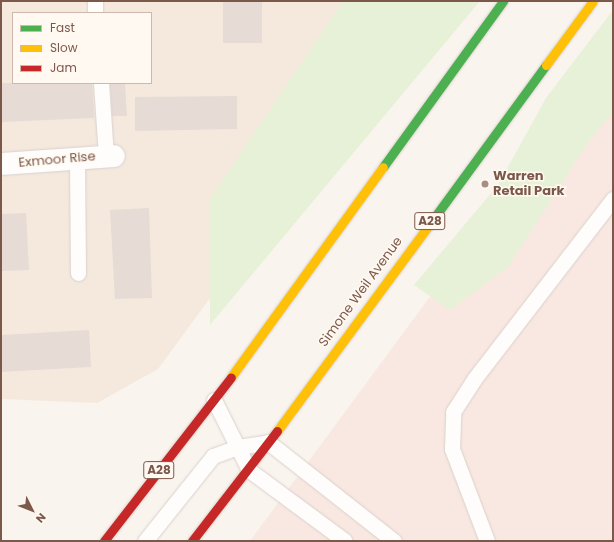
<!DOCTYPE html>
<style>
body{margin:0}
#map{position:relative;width:614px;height:542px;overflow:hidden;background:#f9f4ee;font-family:Poppins,sans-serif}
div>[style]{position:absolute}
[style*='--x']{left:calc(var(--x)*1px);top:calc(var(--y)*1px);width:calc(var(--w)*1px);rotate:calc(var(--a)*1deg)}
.residential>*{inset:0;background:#f5e9de}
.commercial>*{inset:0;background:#f9e8e1}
.green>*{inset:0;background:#e7f1d7}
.building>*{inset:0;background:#e6dcd5}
.roads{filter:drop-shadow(0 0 1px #d9d1cc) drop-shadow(0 0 1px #d9d1cc)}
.lane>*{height:15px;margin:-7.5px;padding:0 7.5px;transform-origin:7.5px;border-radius:7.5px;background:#fefdfc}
.street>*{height:22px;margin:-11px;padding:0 11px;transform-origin:11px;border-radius:11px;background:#fefdfc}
.fast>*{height:9px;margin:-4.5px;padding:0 4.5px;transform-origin:4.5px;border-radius:4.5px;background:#4caf50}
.slow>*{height:9px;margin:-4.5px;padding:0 4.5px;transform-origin:4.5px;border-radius:4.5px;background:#ffc107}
.jam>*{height:9px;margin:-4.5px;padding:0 4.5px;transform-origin:4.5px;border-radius:4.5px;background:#c62828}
.dots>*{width:11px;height:11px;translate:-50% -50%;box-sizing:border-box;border:2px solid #fff9f1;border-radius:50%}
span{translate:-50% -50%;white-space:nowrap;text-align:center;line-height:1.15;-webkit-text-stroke:3px #fff9f1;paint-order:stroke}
.shield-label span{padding:1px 3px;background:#fff9f1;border:1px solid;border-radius:3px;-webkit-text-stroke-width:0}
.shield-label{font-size:12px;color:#7c584a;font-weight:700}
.street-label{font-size:13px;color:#7c584a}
.poi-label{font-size:13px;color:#7c584a;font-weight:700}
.left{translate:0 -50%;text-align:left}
.frame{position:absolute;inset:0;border:2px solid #7c584a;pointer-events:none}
.legend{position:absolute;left:12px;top:12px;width:140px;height:72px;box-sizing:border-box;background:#fff9f1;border:1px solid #cbb9ae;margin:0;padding:5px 7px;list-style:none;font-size:12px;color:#7c584a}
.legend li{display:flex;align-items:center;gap:8px;height:20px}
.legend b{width:20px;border:1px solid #cbb9ae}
.north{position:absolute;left:12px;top:490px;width:40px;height:40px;-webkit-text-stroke:3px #fff9f1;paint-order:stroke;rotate:132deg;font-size:11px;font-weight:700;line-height:16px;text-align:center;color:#7c584a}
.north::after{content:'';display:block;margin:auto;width:14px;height:18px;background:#7c584a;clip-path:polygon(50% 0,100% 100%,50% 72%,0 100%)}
</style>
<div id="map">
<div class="residential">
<i style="clip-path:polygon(evenodd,1px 1px,428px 1px,158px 369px,97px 403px,1px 399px,1px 1px,13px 13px,151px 13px,151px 83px,13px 83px,13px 13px)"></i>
</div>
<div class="commercial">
<i style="clip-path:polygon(613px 48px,613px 541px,250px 541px)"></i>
</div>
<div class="green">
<i style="clip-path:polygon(343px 1px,480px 1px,210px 325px,210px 199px)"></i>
<i style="clip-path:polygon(613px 10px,613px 111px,589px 141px,508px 267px,450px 310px,414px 285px,498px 185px,546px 98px)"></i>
</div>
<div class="building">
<i style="clip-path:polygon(223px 1px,262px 1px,262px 43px,223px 43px)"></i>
<i style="clip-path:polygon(1px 83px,92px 83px,94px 118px,1px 122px)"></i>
<i style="clip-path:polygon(110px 83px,125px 83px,127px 116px,112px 116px)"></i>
<i style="clip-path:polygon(237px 96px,237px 129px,135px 131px,135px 97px)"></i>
<i style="clip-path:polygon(149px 208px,152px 298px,115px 299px,110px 210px)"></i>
<i style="clip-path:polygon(26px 213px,29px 270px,1px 271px,1px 214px)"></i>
<i style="clip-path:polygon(89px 330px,91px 367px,1px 372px,1px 335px)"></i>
</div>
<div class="roads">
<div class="lane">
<i style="--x:95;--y:1;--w:12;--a:90"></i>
<i style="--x:101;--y:83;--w:73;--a:86.1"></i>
<i style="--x:77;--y:159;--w:114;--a:89.5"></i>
<i style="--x:214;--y:400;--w:78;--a:63.4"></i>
<i style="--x:249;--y:470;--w:119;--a:36.5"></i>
<i style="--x:145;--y:541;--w:109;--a:-51.3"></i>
<i style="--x:213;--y:456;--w:27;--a:-20"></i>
<i style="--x:238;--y:447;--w:30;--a:-9"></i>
<i style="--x:268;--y:442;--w:160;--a:38.2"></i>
<i style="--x:487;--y:541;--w:98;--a:-110.8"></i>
<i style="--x:452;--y:449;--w:37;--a:-88"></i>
<i style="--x:453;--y:412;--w:40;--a:-57.1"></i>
<i style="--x:475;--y:378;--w:226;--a:-52.4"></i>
</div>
<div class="street">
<i style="--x:1;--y:164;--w:113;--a:-4"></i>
</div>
<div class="fast">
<i style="--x:383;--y:167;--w:205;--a:-54.1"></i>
<i style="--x:431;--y:222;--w:195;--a:-53.8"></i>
</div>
<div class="slow">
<i style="--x:546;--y:65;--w:79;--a:-53.7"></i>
<i style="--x:231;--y:377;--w:259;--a:-54.1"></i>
<i style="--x:277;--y:431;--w:260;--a:-53.6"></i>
</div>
<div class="jam">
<i style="--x:104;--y:541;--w:207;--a:-52.2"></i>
<i style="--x:192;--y:541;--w:139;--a:-52.3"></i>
</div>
</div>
<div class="dots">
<i style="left:485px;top:184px;background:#a88f83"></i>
</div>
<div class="shield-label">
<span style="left:430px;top:221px">A28</span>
<span style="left:159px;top:470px">A28</span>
</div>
<div class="street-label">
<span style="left:57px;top:160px;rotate:-5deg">Exmoor Rise</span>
<span style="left:361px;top:292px;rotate:-54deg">Simone Weil Avenue</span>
</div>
<div class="poi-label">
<span class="left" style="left:493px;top:184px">Warren<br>Retail Park</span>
</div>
<div class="frame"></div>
<ul class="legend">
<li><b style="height:5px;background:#4caf50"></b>Fast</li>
<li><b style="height:5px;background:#ffc107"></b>Slow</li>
<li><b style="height:5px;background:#c62828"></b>Jam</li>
</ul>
<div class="north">N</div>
</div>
